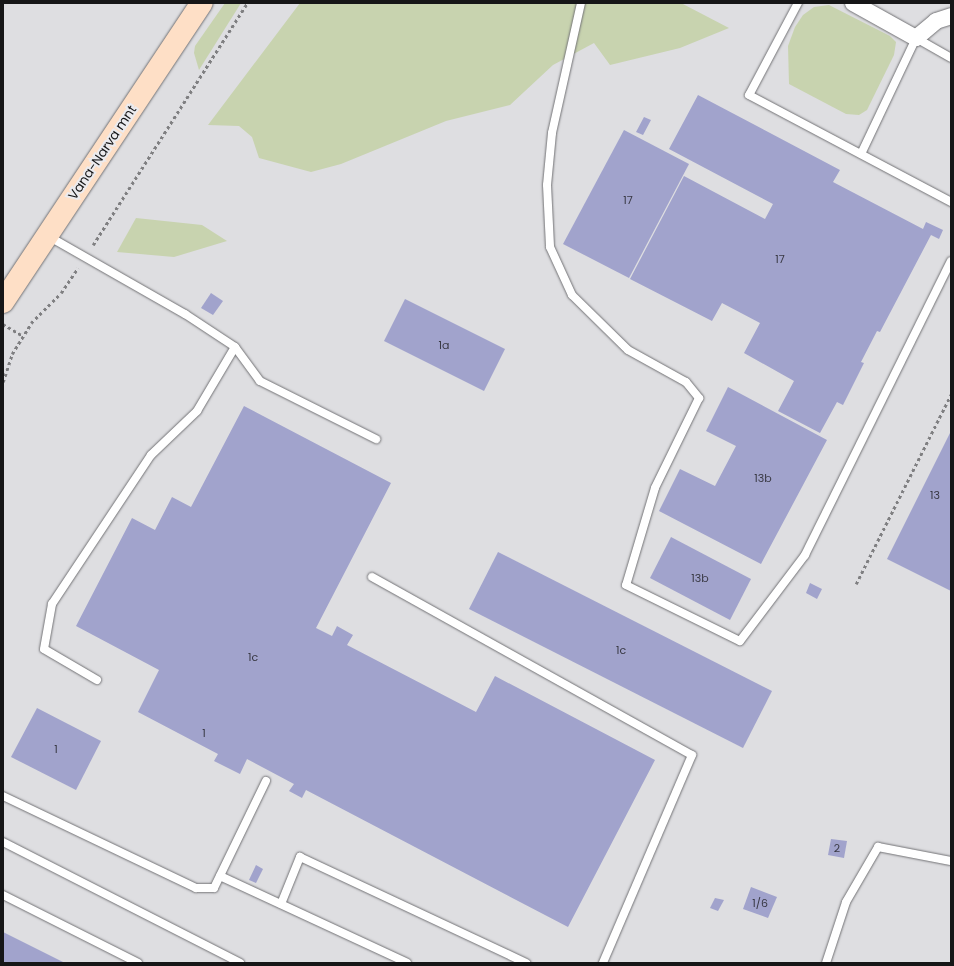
<!DOCTYPE html>
<style>
body{margin:0}
#map{position:relative;width:954px;height:966px;overflow:hidden;background:#dedee1;font-family:Poppins,sans-serif}
div>[style]{position:absolute}
[style*='--x']{left:calc(var(--x)*1px);top:calc(var(--y)*1px);width:calc(var(--w)*1px);rotate:calc(var(--a)*1deg)}
.green>*{inset:0;background:#c8d3af}
.building>*{inset:0;background:#a1a3cc}
.path>*{height:2.5px;margin-top:-1.25px;transform-origin:0;background:repeating-linear-gradient(90deg,#7f7f81 0 3px,transparent 0 6px)}
.roads{filter:drop-shadow(0 0 1px #727275) drop-shadow(0 0 1px #727275)}
.lane>*{height:8px;margin:-4px;padding:0 4px;transform-origin:4px;border-radius:4px;background:#fff}
.street>*{height:16px;margin:-8px;padding:0 8px;transform-origin:8px;border-radius:8px;background:#fff}
.secondary>*{height:22px;margin:-11px;padding:0 11px;transform-origin:11px;border-radius:11px;background:#fedfc6}
span{translate:-50% -50%;white-space:nowrap;text-align:center;line-height:1.15;-webkit-text-stroke:4px #ebebef;paint-order:stroke}
.number-label{font-size:11px;color:#393944}
.number-label span{-webkit-text-stroke-width:0}
.street-label{font-size:13px;color:#161617}
.frame{position:absolute;inset:0;border:4px solid #161617;pointer-events:none}
</style>
<div id="map">
<div class="green">
<i style="clip-path:polygon(225px 3px,241px 3px,199px 70px,194px 53px,195px 46px)"></i>
<i style="clip-path:polygon(300px 3px,681px 3px,729px 28px,680px 48px,610px 65px,594px 43px,553px 65px,510px 105px,446px 121px,341px 164px,311px 172px,259px 158px,252px 137px,239px 126px,208px 125px)"></i>
<i style="clip-path:polygon(829px 5px,890px 36px,896px 42px,894px 55px,867px 110px,859px 115px,846px 114px,789px 84px,788px 46px,795px 27px,803px 15px,814px 7px)"></i>
<i style="clip-path:polygon(136px 218px,202px 225px,227px 241px,174px 257px,117px 252px)"></i>
</div>
<div class="building">
<i style="clip-path:polygon(698px 95px,840px 170px,833px 182px,923px 229px,926px 222px,943px 230px,939px 239px,931px 235px,880px 332px,877px 331px,861px 362px,864px 363px,843px 405px,837px 402px,820px 433px,778px 411px,794px 381px,744px 353px,760px 323px,722px 303px,712px 321px,630px 279px,684px 176px,765px 219px,773px 204px,669px 149px)"></i>
<i style="clip-path:polygon(644px 117px,651px 120px,643px 135px,636px 132px)"></i>
<i style="clip-path:polygon(624px 130px,689px 164px,629px 278px,563px 244px)"></i>
<i style="clip-path:polygon(211px 293px,223px 301px,213px 315px,201px 308px)"></i>
<i style="clip-path:polygon(405px 299px,505px 349px,484px 391px,384px 341px)"></i>
<i style="clip-path:polygon(728px 387px,827px 440px,761px 564px,659px 511px,680px 469px,715px 486px,736px 446px,706px 431px)"></i>
<i style="clip-path:polygon(244px 406px,391px 483px,316px 628px,332px 636px,337px 626px,353px 635px,347px 645px,476px 712px,495px 676px,655px 760px,568px 927px,306px 790px,302px 798px,289px 791px,294px 784px,247px 759px,240px 774px,214px 761px,218px 754px,138px 712px,159px 670px,76px 626px,132px 518px,155px 530px,172px 497px,191px 507px)"></i>
<i style="clip-path:polygon(951px 431px,951px 591px,887px 559px)"></i>
<i style="clip-path:polygon(671px 537px,751px 579px,730px 620px,650px 578px)"></i>
<i style="clip-path:polygon(498px 552px,772px 691px,743px 748px,469px 609px)"></i>
<i style="clip-path:polygon(810px 583px,822px 589px,817px 599px,806px 593px)"></i>
<i style="clip-path:polygon(37px 708px,101px 741px,76px 790px,11px 757px)"></i>
<i style="clip-path:polygon(831px 839px,847px 841px,844px 858px,828px 855px)"></i>
<i style="clip-path:polygon(256px 865px,263px 869px,256px 883px,249px 880px)"></i>
<i style="clip-path:polygon(751px 887px,777px 897px,768px 918px,743px 909px)"></i>
<i style="clip-path:polygon(715px 898px,724px 900px,718px 911px,710px 908px)"></i>
<i style="clip-path:polygon(3px 932px,65px 963px,3px 963px)"></i>
</div>
<div class="path">
<i style="--x:93;--y:245;--w:287;--a:-57.5"></i>
<i style="--x:3;--y:324;--w:23;--a:31"></i>
<i style="--x:3;--y:382;--w:29;--a:-72"></i>
<i style="--x:12;--y:354;--w:36;--a:-58"></i>
<i style="--x:31;--y:323;--w:42;--a:-45"></i>
<i style="--x:61;--y:293;--w:30;--a:-56"></i>
<i style="--x:856;--y:584;--w:212;--a:-63.4"></i>
</div>
<div class="roads">
<div class="lane">
<i style="--x:581;--y:3;--w:133;--a:102.6"></i>
<i style="--x:552;--y:133;--w:52;--a:95.5"></i>
<i style="--x:547;--y:185;--w:62;--a:87.2"></i>
<i style="--x:550;--y:247;--w:53;--a:65.4"></i>
<i style="--x:572;--y:295;--w:78;--a:44.5"></i>
<i style="--x:628;--y:350;--w:66;--a:28.9"></i>
<i style="--x:686;--y:382;--w:21;--a:51"></i>
<i style="--x:699;--y:398;--w:100;--a:116.1"></i>
<i style="--x:655;--y:488;--w:101;--a:106.6"></i>
<i style="--x:626;--y:585;--w:127;--a:26.2"></i>
<i style="--x:740;--y:641;--w:108;--a:-52.9"></i>
<i style="--x:805;--y:555;--w:328;--a:-63.6"></i>
<i style="--x:798;--y:3;--w:104;--a:118"></i>
<i style="--x:749;--y:95;--w:229;--a:27.9"></i>
<i style="--x:861;--y:154;--w:128;--a:-64.6"></i>
<i style="--x:916;--y:38;--w:40;--a:29.7"></i>
<i style="--x:48;--y:236;--w:158;--a:29.7"></i>
<i style="--x:185;--y:314;--w:60;--a:33.4"></i>
<i style="--x:235;--y:347;--w:42;--a:53.7"></i>
<i style="--x:260;--y:381;--w:130;--a:26.6"></i>
<i style="--x:372;--y:577;--w:366;--a:29.1"></i>
<i style="--x:692;--y:755;--w:226;--a:113.2"></i>
<i style="--x:97;--y:680;--w:61;--a:-149.7"></i>
<i style="--x:44;--y:649;--w:46;--a:-79.9"></i>
<i style="--x:52;--y:604;--w:179;--a:-56.4"></i>
<i style="--x:151;--y:455;--w:64;--a:-43.7"></i>
<i style="--x:197;--y:411;--w:74;--a:-59.3"></i>
<i style="--x:3;--y:796;--w:214;--a:25.5"></i>
<i style="--x:196;--y:888;--w:18;--a:0"></i>
<i style="--x:214;--y:888;--w:119;--a:-64.1"></i>
<i style="--x:3;--y:842;--w:266;--a:27"></i>
<i style="--x:220;--y:876;--w:206;--a:24.9"></i>
<i style="--x:3;--y:895;--w:151;--a:26.7"></i>
<i style="--x:281;--y:904;--w:51;--a:-68"></i>
<i style="--x:300;--y:857;--w:250;--a:25.1"></i>
<i style="--x:826;--y:963;--w:64;--a:-71.8"></i>
<i style="--x:846;--y:902;--w:64;--a:-59.8"></i>
<i style="--x:878;--y:847;--w:74;--a:10.9"></i>
</div>
<div class="street">
<i style="--x:853;--y:3;--w:72;--a:29.1"></i>
<i style="--x:916;--y:38;--w:26;--a:-40"></i>
<i style="--x:936;--y:21;--w:16;--a:-18"></i>
</div>
<div class="secondary">
<i style="--x:3;--y:302;--w:359;--a:-56.4"></i>
</div>
</div>
<div class="number-label">
<span style="left:628px;top:200px">17</span>
<span style="left:780px;top:259px">17</span>
<span style="left:444px;top:345px">1a</span>
<span style="left:763px;top:478px">13b</span>
<span style="left:935px;top:495px">13</span>
<span style="left:700px;top:578px">13b</span>
<span style="left:621px;top:650px">1c</span>
<span style="left:253px;top:657px">1c</span>
<span style="left:204px;top:733px">1</span>
<span style="left:56px;top:749px">1</span>
<span style="left:837px;top:848px">2</span>
<span style="left:760px;top:903px">1/6</span>
</div>
<div class="street-label">
<span style="left:103px;top:153px;rotate:-56deg">Vana-Narva mnt</span>
</div>
<div class="frame"></div>
</div>
